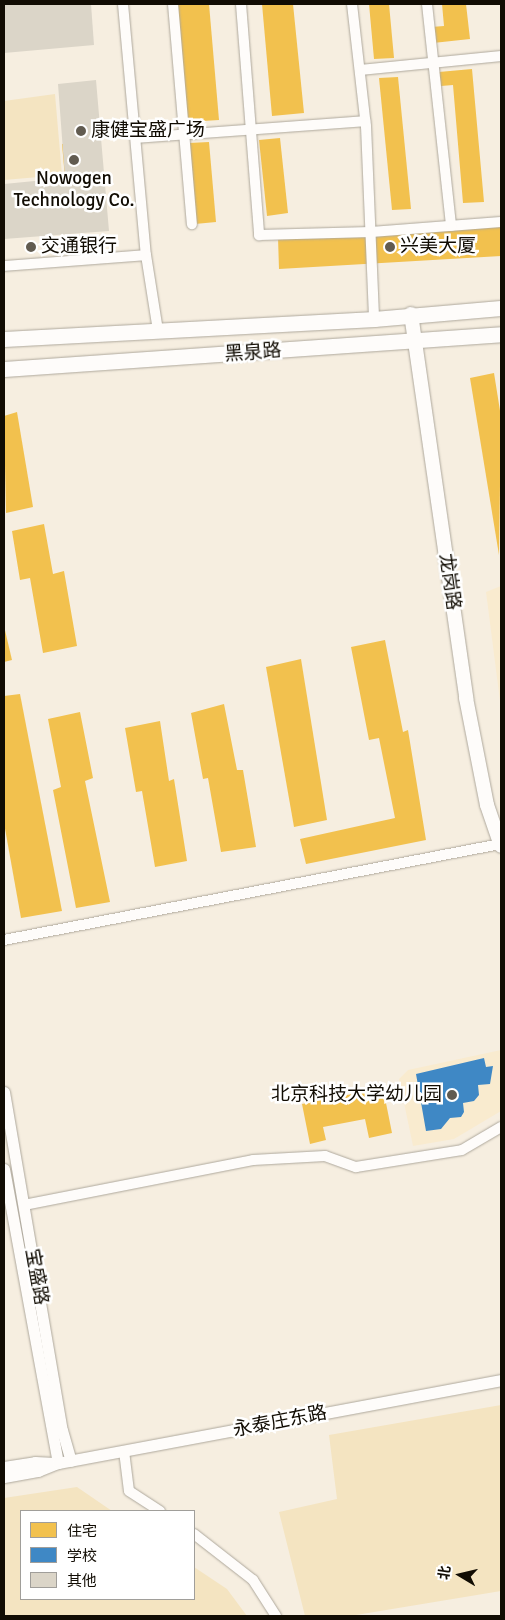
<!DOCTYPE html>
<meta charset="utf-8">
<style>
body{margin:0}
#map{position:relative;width:505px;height:1620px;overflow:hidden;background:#f6eee0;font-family:Signika,"Noto Sans SC",sans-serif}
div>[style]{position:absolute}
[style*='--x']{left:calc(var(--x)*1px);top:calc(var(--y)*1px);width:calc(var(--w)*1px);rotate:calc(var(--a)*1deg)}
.built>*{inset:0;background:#f9ebcf}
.green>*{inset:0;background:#f4e4c1}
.homes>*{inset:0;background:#f2c14e}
.schools>*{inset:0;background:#3f88c5}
.building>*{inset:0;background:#dbd5c8}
.roads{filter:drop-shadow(0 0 1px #aea89c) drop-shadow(0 0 1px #aea89c)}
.minor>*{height:10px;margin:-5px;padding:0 5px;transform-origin:5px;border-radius:5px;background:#fefcfa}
.tertiary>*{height:11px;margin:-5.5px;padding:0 5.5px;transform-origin:5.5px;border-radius:5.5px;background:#fefcfa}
.secondary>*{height:14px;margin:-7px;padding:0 7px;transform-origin:7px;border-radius:7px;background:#fefcfa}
.primary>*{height:15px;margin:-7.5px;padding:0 7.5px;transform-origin:7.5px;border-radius:7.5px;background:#fefcfa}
.dots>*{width:14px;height:14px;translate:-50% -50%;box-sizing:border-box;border:2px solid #fff;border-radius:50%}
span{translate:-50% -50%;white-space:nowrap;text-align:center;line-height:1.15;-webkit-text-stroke:5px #fff;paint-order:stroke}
.poi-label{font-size:19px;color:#110c03}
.left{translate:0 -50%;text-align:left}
.right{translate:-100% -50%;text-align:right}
.street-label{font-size:19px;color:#110c03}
.frame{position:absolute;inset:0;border:5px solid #110c03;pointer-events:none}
.legend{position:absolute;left:20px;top:1510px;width:175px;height:90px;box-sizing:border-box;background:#fff;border:1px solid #a09e9a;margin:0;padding:6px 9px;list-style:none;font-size:15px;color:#110c03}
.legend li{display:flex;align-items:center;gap:10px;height:25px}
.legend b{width:25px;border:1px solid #a09e9a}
.north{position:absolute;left:435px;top:1550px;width:50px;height:50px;-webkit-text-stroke:4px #fff;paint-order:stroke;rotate:279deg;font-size:14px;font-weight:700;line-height:20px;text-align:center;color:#110c03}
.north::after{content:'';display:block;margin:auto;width:18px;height:22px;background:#110c03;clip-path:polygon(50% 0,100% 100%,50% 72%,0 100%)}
</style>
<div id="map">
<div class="built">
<i style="clip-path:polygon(501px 586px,501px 709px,486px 592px)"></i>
<i style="clip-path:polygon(501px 1050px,501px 1111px,454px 1139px,413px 1146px,399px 1079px,408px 1070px)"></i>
</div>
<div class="green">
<i style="clip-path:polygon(55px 94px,62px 175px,4px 180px,4px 101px)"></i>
<i style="clip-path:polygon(501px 1405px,501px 1591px,350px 1616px,305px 1616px,279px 1512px,337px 1499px,329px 1435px)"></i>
<i style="clip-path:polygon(77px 1487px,112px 1511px,21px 1511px,21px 1599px,194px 1599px,194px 1567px,227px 1589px,247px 1616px,4px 1616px,4px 1498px)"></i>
</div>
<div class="homes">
<i style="clip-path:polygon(177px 4px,209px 4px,219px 120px,187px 122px)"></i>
<i style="clip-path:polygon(262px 4px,293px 4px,304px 113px,272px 116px)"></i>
<i style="clip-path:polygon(369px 4px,389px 4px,394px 58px,374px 59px)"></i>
<i style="clip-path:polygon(442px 4px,466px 4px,470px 39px,433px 43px,431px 27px,444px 26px)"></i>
<i style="clip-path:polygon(472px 69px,484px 202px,463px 203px,453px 85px,441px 86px,439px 72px)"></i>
<i style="clip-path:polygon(398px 77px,411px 209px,392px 210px,379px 78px)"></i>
<i style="clip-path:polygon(280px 138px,288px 213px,267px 216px,259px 140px)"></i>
<i style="clip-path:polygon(82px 142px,85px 177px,65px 178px,62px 144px)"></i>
<i style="clip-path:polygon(209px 142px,216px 222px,195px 224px,189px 143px)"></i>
<i style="clip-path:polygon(501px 225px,501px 256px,279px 269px,278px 238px)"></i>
<i style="clip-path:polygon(494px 373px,501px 417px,499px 555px,470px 378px)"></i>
<i style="clip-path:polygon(17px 412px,33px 507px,6px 513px,4px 416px)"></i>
<i style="clip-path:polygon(44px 524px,53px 574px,64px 571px,77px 646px,43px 653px,30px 578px,20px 580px,12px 531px)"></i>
<i style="clip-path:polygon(4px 626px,12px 660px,4px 662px)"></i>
<i style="clip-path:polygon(385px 640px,403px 732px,408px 730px,426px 840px,306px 864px,300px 839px,395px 818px,379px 738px,369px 740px,351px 647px)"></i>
<i style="clip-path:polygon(301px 659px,327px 820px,294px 827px,266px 667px)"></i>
<i style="clip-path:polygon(20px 694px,62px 911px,21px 918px,4px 823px,4px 696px)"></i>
<i style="clip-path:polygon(224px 704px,237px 770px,243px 770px,256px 847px,221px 852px,208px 778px,203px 779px,191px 713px)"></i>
<i style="clip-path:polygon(80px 712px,93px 778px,85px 781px,110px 902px,76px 908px,53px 790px,61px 787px,48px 719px)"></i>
<i style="clip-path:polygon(160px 721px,169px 781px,174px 779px,187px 861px,155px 867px,142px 791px,136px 792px,125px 728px)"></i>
<i style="clip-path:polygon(383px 1088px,392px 1133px,369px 1138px,365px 1119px,323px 1127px,326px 1140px,310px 1144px,302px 1104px)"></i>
</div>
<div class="schools">
<i style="clip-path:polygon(484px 1058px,486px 1067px,493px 1066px,490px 1084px,478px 1085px,479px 1095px,474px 1101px,463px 1103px,464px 1112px,461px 1117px,450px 1118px,441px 1129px,426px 1131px,416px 1074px)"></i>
</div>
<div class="building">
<i style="clip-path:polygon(4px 4px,91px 4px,94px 45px,4px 53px)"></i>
<i style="clip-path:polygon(96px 80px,109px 231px,4px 239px,4px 184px,65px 178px,58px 84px)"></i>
</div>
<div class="roads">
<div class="minor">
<i style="--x:123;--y:4;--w:252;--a:84.8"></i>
<i style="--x:146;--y:255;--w:77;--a:81"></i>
<i style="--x:173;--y:4;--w:221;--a:85.1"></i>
<i style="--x:241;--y:4;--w:232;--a:85.5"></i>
<i style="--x:259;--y:235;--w:112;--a:-1.5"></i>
<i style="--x:371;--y:232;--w:130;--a:-4.4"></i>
<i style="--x:352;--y:4;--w:123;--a:83.5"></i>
<i style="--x:366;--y:126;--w:193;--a:87.6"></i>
<i style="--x:427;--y:4;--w:223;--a:83.8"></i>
<i style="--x:360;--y:70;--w:142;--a:-5.7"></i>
<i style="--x:136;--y:138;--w:230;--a:-4.2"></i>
<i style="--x:4;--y:266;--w:142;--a:-4.4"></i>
<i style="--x:4;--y:940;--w:505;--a:-10.95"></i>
<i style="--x:24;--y:1205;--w:233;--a:-11.1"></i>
<i style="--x:253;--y:1160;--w:72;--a:-3.2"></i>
<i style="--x:325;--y:1156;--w:33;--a:20"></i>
<i style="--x:356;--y:1167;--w:107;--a:-9.1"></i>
<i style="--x:462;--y:1150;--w:45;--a:-30.5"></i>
<i style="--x:124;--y:1451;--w:40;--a:82.9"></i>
<i style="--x:129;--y:1491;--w:37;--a:33"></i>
<i style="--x:194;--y:1534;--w:75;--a:37.9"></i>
<i style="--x:253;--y:1580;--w:43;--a:57.4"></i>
</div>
<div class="tertiary">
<i style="--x:4;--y:1092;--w:343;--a:80.3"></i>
<i style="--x:62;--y:1430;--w:32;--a:74"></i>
<i style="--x:4;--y:1169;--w:299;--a:79.6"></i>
<i style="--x:4;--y:1467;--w:31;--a:-9"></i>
<i style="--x:35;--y:1462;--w:19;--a:3"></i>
<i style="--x:4;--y:1477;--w:35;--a:-10"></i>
<i style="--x:38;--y:1471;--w:22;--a:-22"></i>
<i style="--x:58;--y:1463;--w:451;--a:-10.6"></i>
</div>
<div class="secondary">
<i style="--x:411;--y:314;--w:388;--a:81.8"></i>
<i style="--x:466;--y:698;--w:109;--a:78.9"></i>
<i style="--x:487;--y:805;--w:43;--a:71.1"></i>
</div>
<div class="primary">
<i style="--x:4;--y:339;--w:371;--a:-3.1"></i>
<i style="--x:374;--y:319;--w:127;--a:-5"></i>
<i style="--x:4;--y:369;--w:498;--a:-4"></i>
</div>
</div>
<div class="dots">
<i style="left:81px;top:131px;background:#615b50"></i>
<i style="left:74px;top:160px;background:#615b50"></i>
<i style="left:31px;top:247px;background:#615b50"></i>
<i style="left:390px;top:247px;background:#615b50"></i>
<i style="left:452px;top:1095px;background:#615b50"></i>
</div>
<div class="poi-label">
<span class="left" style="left:91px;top:131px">康健宝盛广场</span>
<span style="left:74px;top:190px">Nowogen<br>Technology Co.</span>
<span class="left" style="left:41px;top:247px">交通银行</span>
<span class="left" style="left:400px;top:247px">兴美大厦</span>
<span class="right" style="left:442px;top:1095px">北京科技大学幼儿园</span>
</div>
<div class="street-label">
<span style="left:253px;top:353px;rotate:-4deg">黑泉路</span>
<span style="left:449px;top:582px;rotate:82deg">龙岗路</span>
<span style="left:36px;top:1277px;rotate:80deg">宝盛路</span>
<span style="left:280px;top:1422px;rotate:-11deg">永泰庄东路</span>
</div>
<div class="frame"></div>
<ul class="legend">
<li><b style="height:14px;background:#f2c14e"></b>住宅</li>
<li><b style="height:14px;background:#3f88c5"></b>学校</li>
<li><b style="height:14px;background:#dbd5c8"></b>其他</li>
</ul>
<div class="north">北</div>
</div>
